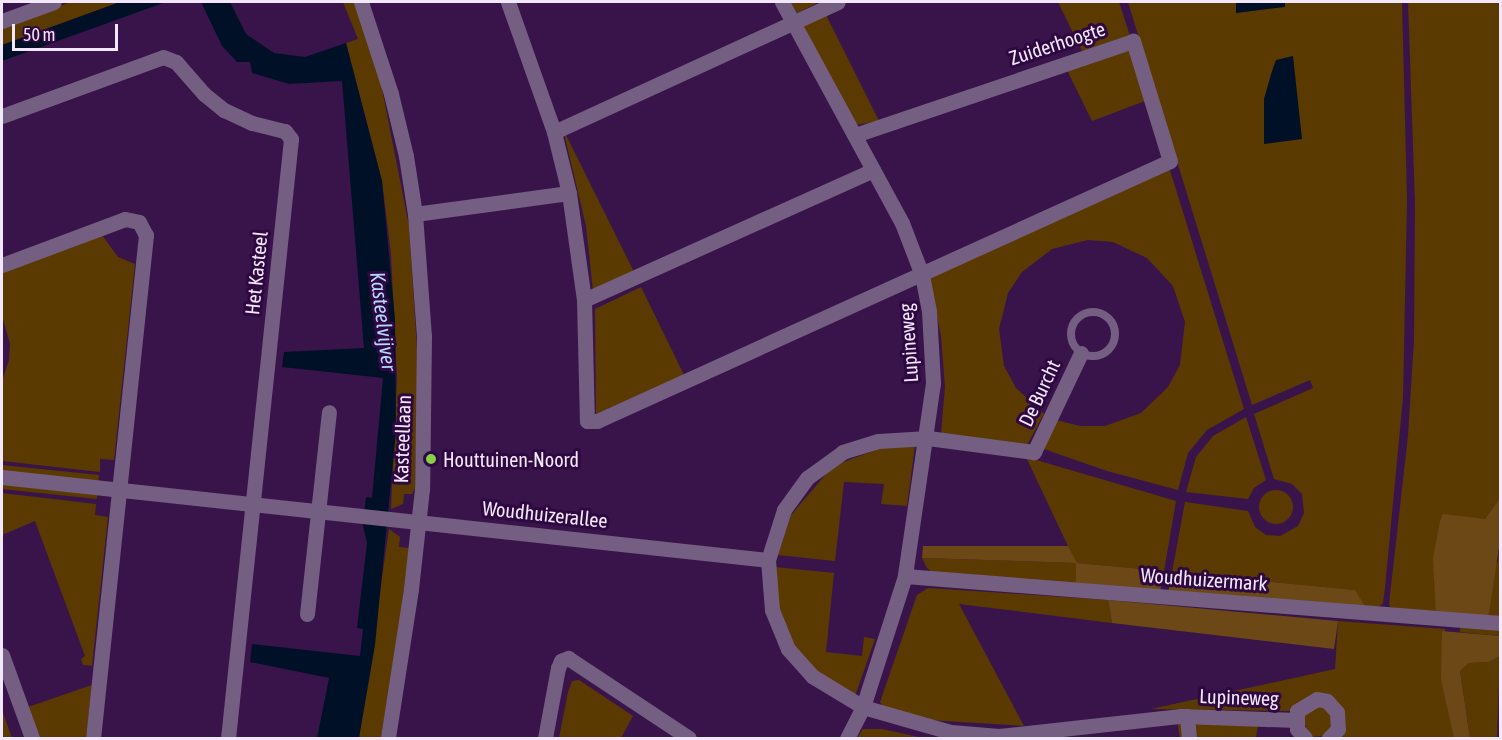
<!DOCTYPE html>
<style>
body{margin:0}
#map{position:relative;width:1502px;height:740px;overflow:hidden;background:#39144b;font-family:"Asap Condensed",sans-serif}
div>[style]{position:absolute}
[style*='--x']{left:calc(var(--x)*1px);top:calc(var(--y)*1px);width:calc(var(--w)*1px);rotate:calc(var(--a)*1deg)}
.green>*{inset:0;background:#5b3a02}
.round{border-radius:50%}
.forest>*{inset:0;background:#6b4815}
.water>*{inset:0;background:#001026}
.lane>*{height:8px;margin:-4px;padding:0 4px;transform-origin:4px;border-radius:4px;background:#745f82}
.lane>.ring{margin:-4px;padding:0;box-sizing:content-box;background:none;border:8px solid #745f82;border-radius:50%}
.street>*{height:15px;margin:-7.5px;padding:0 7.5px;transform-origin:7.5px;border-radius:7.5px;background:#745f82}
.dots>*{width:16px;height:16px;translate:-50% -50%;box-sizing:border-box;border:3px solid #2e0840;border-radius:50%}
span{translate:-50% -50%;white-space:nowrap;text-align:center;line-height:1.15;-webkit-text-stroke:6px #2e0840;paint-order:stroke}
.street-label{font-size:20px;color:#f3e7fb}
.poi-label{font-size:20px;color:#f3e7fb}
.left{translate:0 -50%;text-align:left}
.water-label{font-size:21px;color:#b6d7fe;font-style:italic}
.frame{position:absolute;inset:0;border:3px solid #f3e7fb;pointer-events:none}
.scale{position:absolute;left:12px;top:24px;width:106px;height:27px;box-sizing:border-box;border:3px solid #f3e7fb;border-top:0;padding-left:8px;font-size:18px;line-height:21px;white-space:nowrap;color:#f3e7fb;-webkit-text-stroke:4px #2e0840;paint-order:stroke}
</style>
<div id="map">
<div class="green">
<i style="clip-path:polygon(71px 2px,120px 2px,2px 45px,2px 27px)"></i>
<i style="clip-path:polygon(343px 2px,354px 2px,381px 84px,409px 226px,418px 364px,415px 488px,412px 494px,404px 494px,403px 504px,391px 509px,397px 379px,391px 254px,382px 181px,346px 43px,358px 39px)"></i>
<i style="clip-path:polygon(791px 2px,819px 2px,797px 13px)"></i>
<i style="clip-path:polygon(1058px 2px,1119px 2px,1130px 36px,1082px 51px)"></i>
<i style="clip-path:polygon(1128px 2px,1236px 2px,1236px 13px,1285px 6px,1285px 2px,1402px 2px,1407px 200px,1403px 397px,1385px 588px,1383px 603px,1378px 608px,1368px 611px,1354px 590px,1172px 572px,1185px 502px,1248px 511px,1255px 527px,1266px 535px,1280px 536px,1298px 526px,1304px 513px,1302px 494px,1292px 484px,1274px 479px,1254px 414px,1313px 388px,1310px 380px,1252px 405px)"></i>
<i style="clip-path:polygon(1408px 2px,1500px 2px,1500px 498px,1485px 519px,1436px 616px,1390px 607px,1389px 604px,1408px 436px,1414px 340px,1415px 202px)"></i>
<i style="clip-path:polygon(826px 15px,879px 121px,856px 125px,803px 25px)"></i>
<i style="clip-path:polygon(1130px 47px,1145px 101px,1092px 121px,1066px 68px)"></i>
<i style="clip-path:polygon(563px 129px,634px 272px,593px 291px,586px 226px)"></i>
<i style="clip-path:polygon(1169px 167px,1244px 409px,1207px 430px,1188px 453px,1178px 490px,1107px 471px,1041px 448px,1056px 420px,1080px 426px,1105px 426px,1141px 413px,1168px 387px,1180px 365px,1185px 322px,1173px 286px,1147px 258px,1113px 242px,1088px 240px,1052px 249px,1022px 272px,1008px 293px,999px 329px,1004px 366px,1016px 388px,1044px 414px,1027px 445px,941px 434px,945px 387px,941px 336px,929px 278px)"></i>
<i style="clip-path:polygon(102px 235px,118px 257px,135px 264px,114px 460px,100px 459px,100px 472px,2px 461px,2px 381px,9px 360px,10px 344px,2px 316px,2px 272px)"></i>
<i style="clip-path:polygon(641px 287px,684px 375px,596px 414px,595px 309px)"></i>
<i style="clip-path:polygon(1246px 417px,1266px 480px,1254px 488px,1248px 499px,1186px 492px,1196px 457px,1213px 436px)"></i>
<i style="clip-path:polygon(915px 445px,907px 506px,881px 504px,884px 484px,844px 482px,835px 561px,778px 555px,791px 515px,833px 466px,881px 448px)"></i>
<i style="clip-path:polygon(1026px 457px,1176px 501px,1164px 571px,1077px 563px,1076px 586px,935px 574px,927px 568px,922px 558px,1076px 563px)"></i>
<i style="clip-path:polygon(2px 465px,99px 475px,98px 484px,2px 472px)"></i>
<i style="clip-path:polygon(2px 482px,97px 491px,97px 499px,2px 489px)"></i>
<i class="round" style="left:1259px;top:490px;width:34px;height:34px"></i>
<i style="clip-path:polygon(2px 493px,96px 504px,95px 515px,108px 517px,92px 666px,83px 665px,81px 659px,85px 656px,35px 521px,2px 535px)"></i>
<i style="clip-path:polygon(389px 529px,400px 537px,399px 547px,409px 548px,401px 614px,381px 738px,359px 738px)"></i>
<i style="clip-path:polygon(1500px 541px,1500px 636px,1460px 632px,1460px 617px,1498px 561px)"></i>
<i style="clip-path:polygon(775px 567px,834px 573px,826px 652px,862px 656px,864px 637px,875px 639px,854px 699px,802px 659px,786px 630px,778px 604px)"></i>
<i style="clip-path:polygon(928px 588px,1108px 600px,1112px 623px,959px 604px,1024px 726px,929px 720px,885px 710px,880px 702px,917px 595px)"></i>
<i style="clip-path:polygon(1338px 621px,1445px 629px,1448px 668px,1463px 738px,1334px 738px,1342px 722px,1311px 695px,1293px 711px,1151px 709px,1335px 669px)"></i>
<i style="clip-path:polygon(1500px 654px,1497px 738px,1470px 738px,1460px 671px,1469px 663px,1489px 662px)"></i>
<i style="clip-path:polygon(579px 680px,633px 716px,621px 738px,559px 738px,568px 692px,572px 681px)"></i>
<i style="clip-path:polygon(92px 685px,86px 738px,39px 738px,28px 707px)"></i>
<i style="clip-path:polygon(1322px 703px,1334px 721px,1324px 736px,1311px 737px,1300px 715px)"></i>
<i style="clip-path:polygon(2px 713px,3px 713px,12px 738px,2px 738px)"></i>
<i style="clip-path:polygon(1177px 720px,1259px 720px,1256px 738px,1180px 738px)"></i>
<i style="clip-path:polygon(863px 729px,882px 729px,923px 738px,857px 738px)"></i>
</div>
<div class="forest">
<i style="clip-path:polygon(1500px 498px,1500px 541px,1488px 619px,1436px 616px,1433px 559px,1440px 521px,1443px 514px,1485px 519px)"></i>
<i style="clip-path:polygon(923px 546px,1068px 546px,1077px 563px,1164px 571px,1160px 592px,1076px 586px,1076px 563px,922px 558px)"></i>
<i style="clip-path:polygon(1172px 572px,1355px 590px,1368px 611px,1168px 593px)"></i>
<i style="clip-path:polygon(1108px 600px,1338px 621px,1334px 649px,1112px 623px)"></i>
<i style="clip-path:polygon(1442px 631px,1500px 636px,1499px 656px,1489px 662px,1469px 663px,1460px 671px,1470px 738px,1454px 738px,1441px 680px)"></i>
</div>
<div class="water">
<i style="clip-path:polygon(120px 2px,166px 2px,2px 61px,2px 45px)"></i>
<i style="clip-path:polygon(201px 2px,230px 2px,246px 34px,274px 53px,305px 57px,346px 43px,382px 181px,395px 319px,396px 432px,375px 645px,359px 738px,317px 738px,329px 678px,250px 662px,252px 644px,360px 656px,363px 629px,357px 628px,367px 543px,363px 526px,366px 497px,372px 498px,383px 378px,282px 367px,284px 352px,364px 348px,342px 81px,289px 84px,252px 73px,250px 62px,237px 62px,222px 46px)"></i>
<i style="clip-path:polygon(1236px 2px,1285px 2px,1285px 7px,1236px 13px)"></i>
<i style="clip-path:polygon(1293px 56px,1302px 139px,1264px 144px,1264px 99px,1272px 71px,1276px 60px)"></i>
</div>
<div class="lane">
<i class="ring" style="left:1071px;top:312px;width:36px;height:36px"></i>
</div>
<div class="street">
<i style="--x:361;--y:2;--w:97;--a:71.9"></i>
<i style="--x:391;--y:94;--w:64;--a:76.4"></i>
<i style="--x:406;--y:156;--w:59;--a:81.2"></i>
<i style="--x:415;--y:214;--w:122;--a:85.8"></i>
<i style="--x:424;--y:336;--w:153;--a:90.7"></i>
<i style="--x:422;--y:489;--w:101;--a:96.3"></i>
<i style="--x:411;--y:589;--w:151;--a:98.8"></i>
<i style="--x:508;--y:2;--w:138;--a:70.5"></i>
<i style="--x:554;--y:132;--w:63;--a:76.2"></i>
<i style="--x:569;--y:193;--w:108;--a:82"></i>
<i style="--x:584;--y:300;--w:121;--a:88.6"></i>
<i style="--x:587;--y:421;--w:10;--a:0"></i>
<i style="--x:597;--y:421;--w:629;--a:-24.41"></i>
<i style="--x:1170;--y:161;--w:126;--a:-107.1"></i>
<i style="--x:1133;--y:41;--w:293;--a:161.3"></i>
<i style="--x:782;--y:2;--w:251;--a:61.5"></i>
<i style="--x:902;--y:223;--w:56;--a:69"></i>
<i style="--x:922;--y:275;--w:37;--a:79"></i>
<i style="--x:929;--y:311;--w:72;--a:86.8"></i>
<i style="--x:933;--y:383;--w:195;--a:98.3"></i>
<i style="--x:905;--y:576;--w:138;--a:107.8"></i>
<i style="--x:863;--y:707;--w:35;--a:117"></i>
<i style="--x:2;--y:21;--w:55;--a:-20.1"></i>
<i style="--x:2;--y:116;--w:171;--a:-20.1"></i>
<i style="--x:163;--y:57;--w:14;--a:21"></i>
<i style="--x:176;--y:62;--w:43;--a:48.8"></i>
<i style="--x:204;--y:94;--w:26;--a:39"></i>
<i style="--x:224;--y:110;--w:31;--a:25"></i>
<i style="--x:252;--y:123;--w:34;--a:14"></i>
<i style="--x:285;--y:131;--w:10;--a:53"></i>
<i style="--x:291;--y:139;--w:602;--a:96"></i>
<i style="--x:554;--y:132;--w:312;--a:-24.6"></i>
<i style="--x:415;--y:214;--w:155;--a:-7.8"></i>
<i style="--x:2;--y:265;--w:131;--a:-20.5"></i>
<i style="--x:125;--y:219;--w:14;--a:12"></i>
<i style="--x:139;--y:222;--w:15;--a:62"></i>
<i style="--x:146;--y:235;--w:506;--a:96.01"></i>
<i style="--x:584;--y:300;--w:317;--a:-24.2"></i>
<i style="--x:1081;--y:353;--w:110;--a:115.4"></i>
<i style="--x:1034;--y:452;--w:107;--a:-172.5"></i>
<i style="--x:928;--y:438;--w:50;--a:176.6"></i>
<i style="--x:878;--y:441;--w:37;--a:163"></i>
<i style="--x:843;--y:452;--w:44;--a:144.2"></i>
<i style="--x:807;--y:478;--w:39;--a:126"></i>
<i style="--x:784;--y:510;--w:52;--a:107.7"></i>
<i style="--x:768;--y:560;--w:50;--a:85.4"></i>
<i style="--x:772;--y:610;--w:42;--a:67.7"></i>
<i style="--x:788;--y:649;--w:36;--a:48"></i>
<i style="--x:812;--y:676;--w:60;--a:31.3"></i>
<i style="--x:863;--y:707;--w:91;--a:15.9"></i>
<i style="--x:951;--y:732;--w:48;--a:4.8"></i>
<i style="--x:999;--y:736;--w:183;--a:-6.3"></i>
<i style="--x:1181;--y:716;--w:115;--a:2"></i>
<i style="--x:2;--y:477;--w:770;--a:6.18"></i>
<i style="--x:905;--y:576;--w:597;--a:4.52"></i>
<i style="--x:307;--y:614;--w:203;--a:-83.8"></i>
<i style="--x:2;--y:655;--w:88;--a:70.1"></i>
<i style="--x:1187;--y:716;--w:22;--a:85"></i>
<i style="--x:545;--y:738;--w:71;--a:-79.5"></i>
<i style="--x:558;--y:668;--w:8;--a:-67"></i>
<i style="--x:561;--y:661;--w:8;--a:-23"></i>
<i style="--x:568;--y:658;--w:145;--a:33.5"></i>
<i style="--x:1305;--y:738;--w:12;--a:-132"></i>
<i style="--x:1297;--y:729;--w:18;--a:-90"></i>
<i style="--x:1297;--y:711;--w:23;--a:-31"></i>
<i style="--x:1317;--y:699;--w:10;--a:11"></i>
<i style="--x:1327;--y:701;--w:15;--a:48"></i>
<i style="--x:1337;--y:712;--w:17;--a:87"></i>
<i style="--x:1338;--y:729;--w:13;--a:135"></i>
</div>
<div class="dots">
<i style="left:431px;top:459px;background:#89cf48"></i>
</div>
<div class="street-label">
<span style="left:1057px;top:43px;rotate:-18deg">Zuiderhoogte</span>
<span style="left:256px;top:273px;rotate:-84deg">Het Kasteel</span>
<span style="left:908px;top:343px;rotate:-94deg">Lupineweg</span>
<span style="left:1039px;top:393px;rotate:-65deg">De Burcht</span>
<span style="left:402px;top:439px;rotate:-88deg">Kasteellaan</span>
<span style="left:545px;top:514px;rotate:6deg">Woudhuizerallee</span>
<span style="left:1204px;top:579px;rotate:4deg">Woudhuizermark</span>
<span style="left:1239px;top:697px;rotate:2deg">Lupineweg</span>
</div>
<div class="poi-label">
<span class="left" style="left:443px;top:459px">Houttuinen-Noord</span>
</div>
<div class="water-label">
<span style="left:384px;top:321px;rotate:83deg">Kasteelvijver</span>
</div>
<div class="frame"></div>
<div class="scale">50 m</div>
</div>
